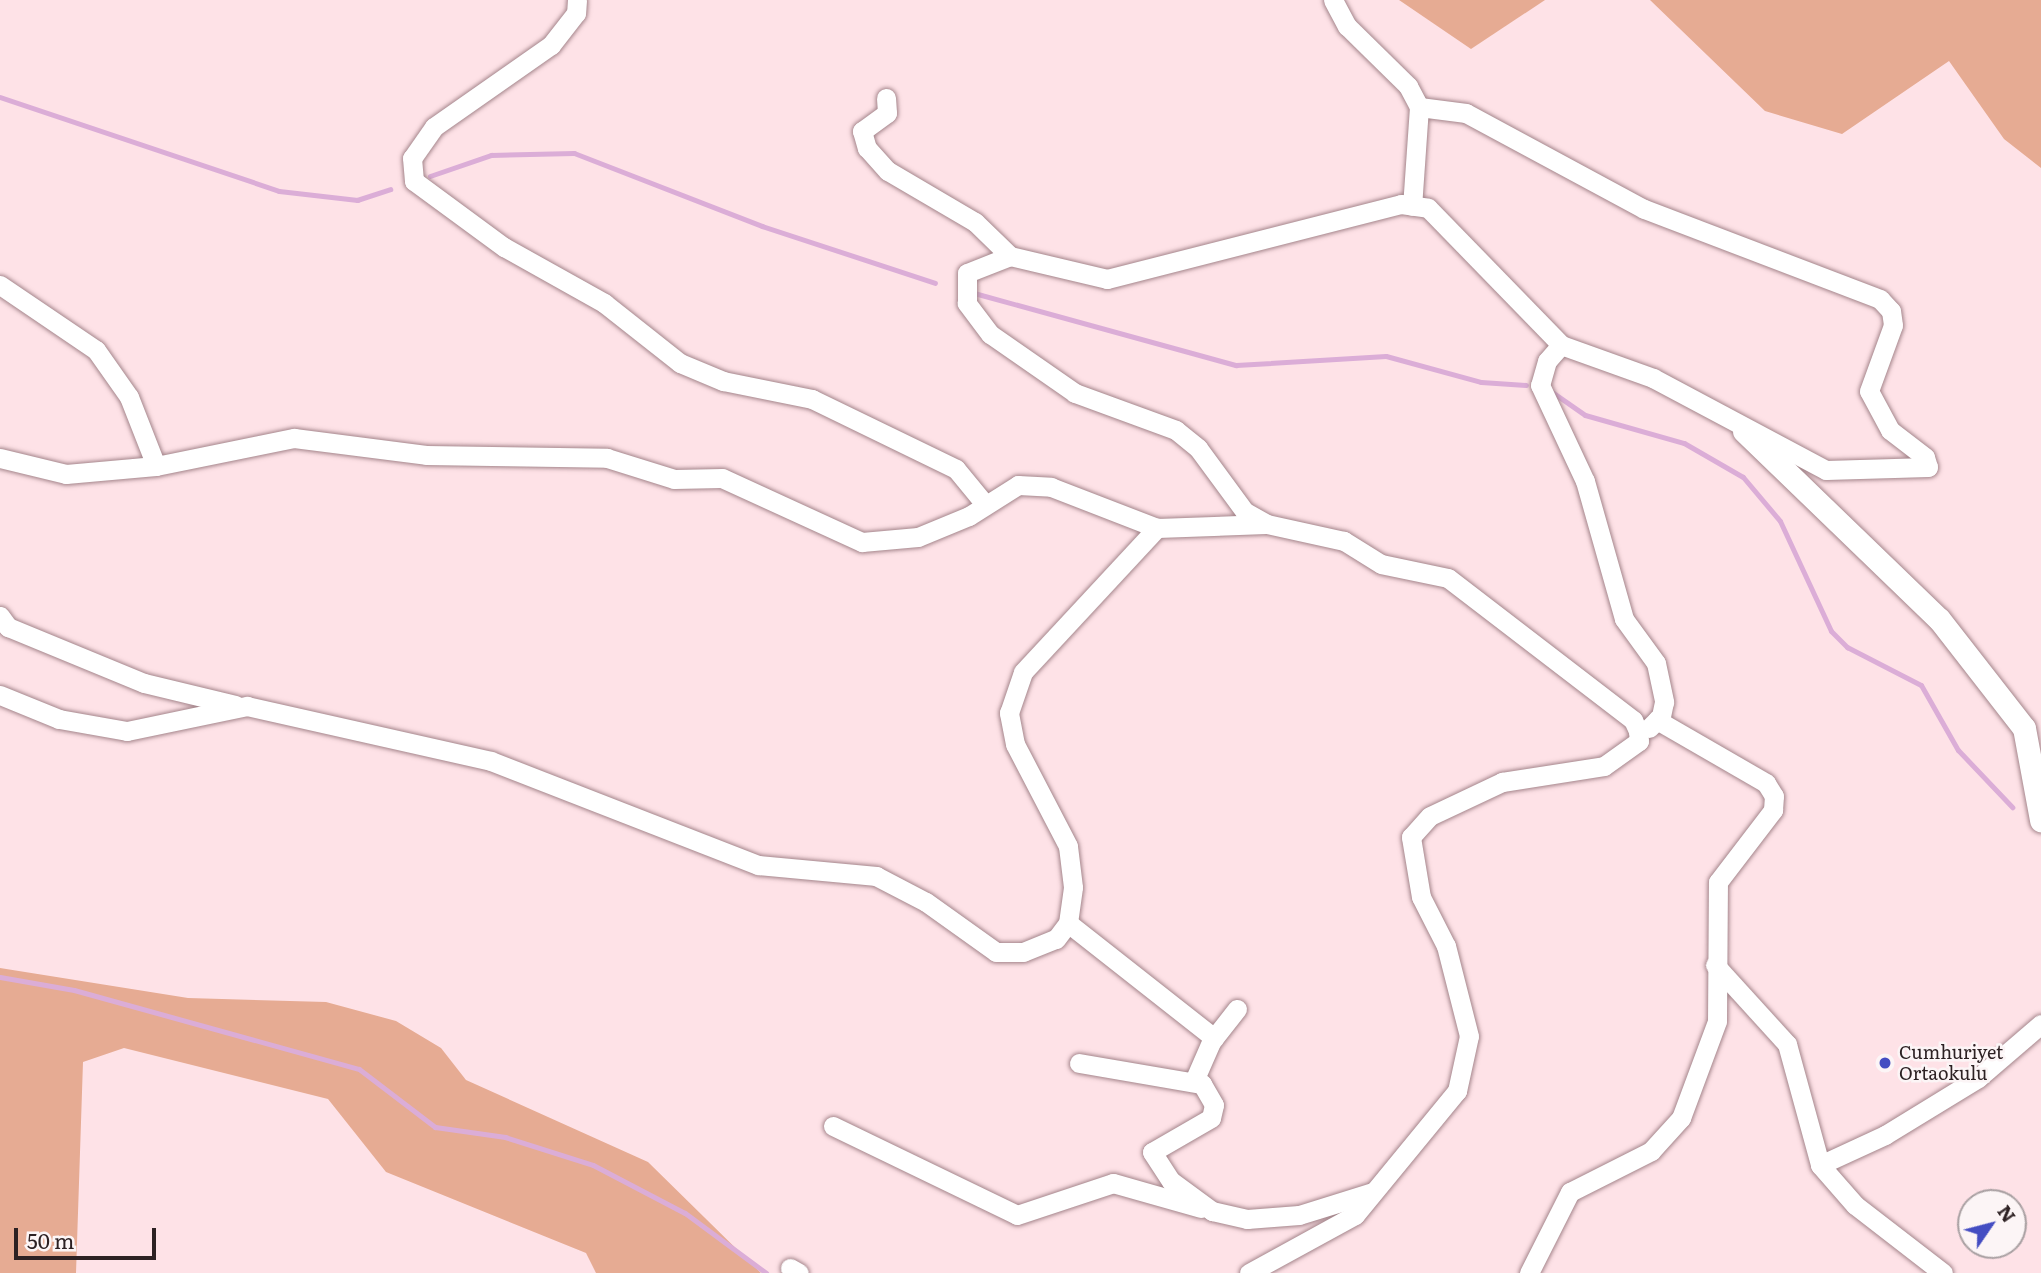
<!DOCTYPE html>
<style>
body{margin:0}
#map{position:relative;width:2041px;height:1273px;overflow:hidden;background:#fee2e7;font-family:Literata,serif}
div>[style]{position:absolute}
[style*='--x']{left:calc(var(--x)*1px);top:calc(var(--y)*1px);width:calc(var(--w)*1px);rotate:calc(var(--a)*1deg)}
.forest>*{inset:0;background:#e6ab93}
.stream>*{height:5px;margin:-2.5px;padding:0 2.5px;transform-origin:2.5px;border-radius:2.5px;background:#dbadd7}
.roads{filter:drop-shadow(0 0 2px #a4858b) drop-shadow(0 0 2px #a4858b)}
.minor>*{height:19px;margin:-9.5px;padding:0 9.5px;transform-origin:9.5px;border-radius:9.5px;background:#fff}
.tertiary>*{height:23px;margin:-11.5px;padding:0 11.5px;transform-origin:11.5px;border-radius:11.5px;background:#fff}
.dots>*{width:19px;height:19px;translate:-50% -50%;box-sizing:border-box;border:4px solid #fcf5f6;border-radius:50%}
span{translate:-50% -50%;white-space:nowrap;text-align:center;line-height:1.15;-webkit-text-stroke:5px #fcf5f6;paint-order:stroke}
.poi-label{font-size:18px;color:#2d2123}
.left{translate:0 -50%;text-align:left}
.north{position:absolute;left:1957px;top:1189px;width:70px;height:70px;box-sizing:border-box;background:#fcf5f6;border:2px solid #a9a0a2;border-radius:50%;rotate:55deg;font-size:19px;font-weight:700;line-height:28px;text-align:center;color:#2d2123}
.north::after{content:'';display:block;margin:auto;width:24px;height:32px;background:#444dc2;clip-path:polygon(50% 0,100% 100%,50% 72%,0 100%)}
.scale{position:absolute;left:14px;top:1228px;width:142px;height:32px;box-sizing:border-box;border:4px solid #2d2123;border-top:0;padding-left:9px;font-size:21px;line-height:24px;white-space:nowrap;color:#2d2123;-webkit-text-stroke:5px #fcf5f6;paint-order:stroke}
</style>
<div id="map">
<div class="forest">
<i style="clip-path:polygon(1399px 0,1545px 0,1471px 49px)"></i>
<i style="clip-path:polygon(1650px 0,2041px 0,2041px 168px,2004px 139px,1949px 61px,1842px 134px,1765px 111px)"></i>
<i style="clip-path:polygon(0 968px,188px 998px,326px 1002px,396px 1021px,441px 1048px,466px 1080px,648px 1162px,761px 1273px,596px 1273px,586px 1253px,386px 1172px,328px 1099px,124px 1048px,83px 1062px,76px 1273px,0 1273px)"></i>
</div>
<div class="stream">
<i style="--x:0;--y:97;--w:294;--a:18.6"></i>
<i style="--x:279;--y:191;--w:79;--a:6.6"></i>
<i style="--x:357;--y:200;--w:35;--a:-18"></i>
<i style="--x:430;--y:176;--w:65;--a:-19"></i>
<i style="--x:491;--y:155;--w:83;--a:-1.4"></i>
<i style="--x:574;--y:153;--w:202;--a:21.2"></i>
<i style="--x:762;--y:226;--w:182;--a:18.2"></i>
<i style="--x:974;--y:293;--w:272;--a:15.4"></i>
<i style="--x:1236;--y:365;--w:150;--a:-3.4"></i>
<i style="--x:1386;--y:356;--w:98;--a:15.3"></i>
<i style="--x:1481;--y:382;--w:45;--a:3.8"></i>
<i style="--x:1552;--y:392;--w:40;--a:34.9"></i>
<i style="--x:1585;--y:415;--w:103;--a:15.8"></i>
<i style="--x:1684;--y:443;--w:68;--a:30"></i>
<i style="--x:1743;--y:477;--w:57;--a:49.9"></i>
<i style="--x:1780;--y:521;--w:121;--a:65.1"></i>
<i style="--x:1831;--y:631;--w:23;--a:45"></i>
<i style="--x:1847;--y:647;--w:83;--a:27.2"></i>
<i style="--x:1921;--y:685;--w:75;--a:60.4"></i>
<i style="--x:1958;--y:750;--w:79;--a:46.5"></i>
<i style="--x:0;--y:977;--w:75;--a:10"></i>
<i style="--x:74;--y:990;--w:296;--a:15.5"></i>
<i style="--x:359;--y:1069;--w:96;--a:37.3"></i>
<i style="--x:435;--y:1127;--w:71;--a:8.1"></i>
<i style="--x:505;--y:1137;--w:92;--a:17.7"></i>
<i style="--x:593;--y:1165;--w:104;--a:27.6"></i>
<i style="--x:685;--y:1213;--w:101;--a:36.5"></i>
</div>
<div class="roads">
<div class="minor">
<i style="--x:577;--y:0;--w:13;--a:94"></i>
<i style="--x:576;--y:13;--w:41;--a:128"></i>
<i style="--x:551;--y:45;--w:143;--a:145"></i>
<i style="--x:434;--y:127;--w:38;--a:125"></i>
<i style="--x:412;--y:158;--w:23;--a:85"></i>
<i style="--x:414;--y:181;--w:112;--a:36.3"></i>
<i style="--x:504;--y:247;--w:115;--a:29.2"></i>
<i style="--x:604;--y:303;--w:97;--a:38.3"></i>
<i style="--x:680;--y:363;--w:47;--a:22.7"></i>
<i style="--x:723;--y:381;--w:91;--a:11.4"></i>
<i style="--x:812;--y:399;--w:160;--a:25.9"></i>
<i style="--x:956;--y:469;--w:44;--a:50.5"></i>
<i style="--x:1333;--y:0;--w:30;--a:62"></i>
<i style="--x:1347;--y:26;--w:86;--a:44.5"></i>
<i style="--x:1408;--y:86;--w:24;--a:62"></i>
<i style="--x:1419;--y:107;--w:99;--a:94"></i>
<i style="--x:886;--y:98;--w:15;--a:86"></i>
<i style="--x:887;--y:113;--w:31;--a:144"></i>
<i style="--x:862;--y:131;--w:18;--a:74"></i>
<i style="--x:867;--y:148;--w:31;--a:48"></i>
<i style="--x:888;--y:171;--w:101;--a:30.4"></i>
<i style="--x:975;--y:222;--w:49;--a:44.2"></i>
<i style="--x:0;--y:285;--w:116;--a:34.1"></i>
<i style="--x:96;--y:350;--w:57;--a:54.9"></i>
<i style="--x:129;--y:397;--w:74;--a:68.6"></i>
<i style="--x:1561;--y:345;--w:21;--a:131"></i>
<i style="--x:1547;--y:361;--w:25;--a:106"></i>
<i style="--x:1540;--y:385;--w:106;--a:64.9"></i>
<i style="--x:1585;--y:481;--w:143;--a:74.2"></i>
<i style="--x:1624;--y:619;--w:54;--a:54"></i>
<i style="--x:1656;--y:663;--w:40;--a:78"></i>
<i style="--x:1664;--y:702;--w:14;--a:102"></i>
<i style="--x:1661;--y:716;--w:17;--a:135"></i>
<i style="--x:0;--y:458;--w:68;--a:13.6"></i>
<i style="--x:66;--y:474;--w:90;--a:-5.1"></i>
<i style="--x:156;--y:466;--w:141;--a:-11.5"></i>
<i style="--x:294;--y:438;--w:133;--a:7.3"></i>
<i style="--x:426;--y:455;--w:181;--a:0.9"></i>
<i style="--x:607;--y:458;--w:70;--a:17.4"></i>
<i style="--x:674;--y:479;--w:48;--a:-1.2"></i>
<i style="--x:722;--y:478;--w:154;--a:24.6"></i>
<i style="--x:862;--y:542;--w:56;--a:-5.1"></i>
<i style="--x:918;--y:537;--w:55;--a:-22.4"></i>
<i style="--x:969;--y:516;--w:58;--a:-32.3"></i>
<i style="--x:1018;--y:485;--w:33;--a:3"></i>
<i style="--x:1051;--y:487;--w:114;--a:21.1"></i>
<i style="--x:1157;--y:528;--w:109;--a:-2.1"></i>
<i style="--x:0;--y:616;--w:14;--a:54"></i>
<i style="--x:8;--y:627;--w:147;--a:22.4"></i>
<i style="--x:144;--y:683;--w:94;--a:13.6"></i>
<i style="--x:0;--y:695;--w:64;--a:22.1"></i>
<i style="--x:59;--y:719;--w:69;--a:10"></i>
<i style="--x:127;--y:731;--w:123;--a:-11.8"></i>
<i style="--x:247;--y:706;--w:250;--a:12.7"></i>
<i style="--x:491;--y:761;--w:287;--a:21.3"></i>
<i style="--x:758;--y:865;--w:119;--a:5.3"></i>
<i style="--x:876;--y:876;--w:56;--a:27.5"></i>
<i style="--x:926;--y:902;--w:86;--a:35.5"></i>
<i style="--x:996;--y:952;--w:27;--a:0"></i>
<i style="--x:1023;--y:952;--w:35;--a:-22"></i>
<i style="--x:1056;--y:939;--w:20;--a:-53"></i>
<i style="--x:1068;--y:923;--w:36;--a:-82"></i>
<i style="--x:1073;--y:887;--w:41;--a:-97"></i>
<i style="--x:1068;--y:846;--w:115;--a:-117.5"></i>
<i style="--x:1015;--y:744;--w:32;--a:-101"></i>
<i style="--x:1009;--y:713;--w:43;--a:-71.1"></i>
<i style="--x:1023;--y:672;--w:197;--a:-47.1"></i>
<i style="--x:1068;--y:923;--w:186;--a:38.2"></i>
<i style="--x:1715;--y:965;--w:107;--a:47.7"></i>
<i style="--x:1787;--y:1044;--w:125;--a:74.7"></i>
<i style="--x:1820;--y:1165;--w:53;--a:48.8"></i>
<i style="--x:1855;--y:1205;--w:111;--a:37.7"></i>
<i style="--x:1079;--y:1063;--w:125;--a:9.7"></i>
<i style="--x:1202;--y:1084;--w:24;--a:60"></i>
<i style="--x:1214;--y:1105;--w:13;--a:103"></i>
<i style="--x:1211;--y:1118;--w:68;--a:150"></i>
<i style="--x:1152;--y:1152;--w:35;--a:57"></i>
<i style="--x:1171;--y:1181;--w:51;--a:36.2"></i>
<i style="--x:1212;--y:1211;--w:36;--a:13"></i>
<i style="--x:1247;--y:1219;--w:52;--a:-4.4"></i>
<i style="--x:1299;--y:1215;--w:77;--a:-17.3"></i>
<i style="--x:1194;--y:1081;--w:43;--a:-66.4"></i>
<i style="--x:1211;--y:1042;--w:42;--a:-51.8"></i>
<i style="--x:833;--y:1126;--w:204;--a:25.8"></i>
<i style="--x:1017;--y:1215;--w:101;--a:-18.4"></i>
<i style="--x:1113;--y:1183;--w:91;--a:15.9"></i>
<i style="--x:1820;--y:1165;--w:72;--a:-24.8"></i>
<i style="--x:1885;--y:1135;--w:109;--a:-31.5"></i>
<i style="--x:1978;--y:1078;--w:83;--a:-40.6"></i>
<i style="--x:790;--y:1268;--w:10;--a:29"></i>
<i style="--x:1249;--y:1273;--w:121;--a:-28.7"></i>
<i style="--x:1355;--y:1215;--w:161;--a:-50.6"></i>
<i style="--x:1457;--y:1091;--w:56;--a:-77.7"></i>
<i style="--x:1469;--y:1036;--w:93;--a:-104.3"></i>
<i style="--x:1446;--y:946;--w:55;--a:-117"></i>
<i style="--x:1421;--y:897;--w:61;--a:-99.5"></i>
<i style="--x:1411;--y:837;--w:28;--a:-48"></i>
<i style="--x:1430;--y:816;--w:80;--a:-25.3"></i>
<i style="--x:1502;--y:782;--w:103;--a:-8.9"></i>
<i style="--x:1604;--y:766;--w:43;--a:-35.5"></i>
<i style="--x:1639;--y:741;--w:10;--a:-96"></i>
<i style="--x:1638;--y:731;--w:12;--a:-114"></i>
<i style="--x:1633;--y:720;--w:233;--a:-142.5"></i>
<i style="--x:1448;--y:578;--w:68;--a:-168.2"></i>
<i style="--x:1381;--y:564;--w:44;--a:-148.1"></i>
<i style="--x:1344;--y:541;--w:79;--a:-167.6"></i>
<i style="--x:1267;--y:524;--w:25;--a:-151"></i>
<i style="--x:1245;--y:512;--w:79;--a:-126.3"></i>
<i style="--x:1198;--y:448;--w:28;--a:-141"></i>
<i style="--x:1176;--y:430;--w:108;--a:-159.9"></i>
<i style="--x:1075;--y:393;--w:103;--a:-145.2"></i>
<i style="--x:990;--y:334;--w:39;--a:-127"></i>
<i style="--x:967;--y:303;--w:30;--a:-90"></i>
<i style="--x:967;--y:273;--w:46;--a:-21.6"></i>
<i style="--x:1010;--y:256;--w:100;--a:13.3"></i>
<i style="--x:1107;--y:279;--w:303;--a:-14.3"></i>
<i style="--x:1401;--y:204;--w:27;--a:8"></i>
<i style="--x:1428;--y:208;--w:191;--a:45.8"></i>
<i style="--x:1561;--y:345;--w:98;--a:19.7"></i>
<i style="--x:1653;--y:378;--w:196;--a:28"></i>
<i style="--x:1826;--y:470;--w:102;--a:-1.7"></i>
<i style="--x:1928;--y:467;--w:10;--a:-107"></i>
<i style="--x:1925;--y:457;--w:44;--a:-142.4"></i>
<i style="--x:1890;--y:430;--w:44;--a:-118.3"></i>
<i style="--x:1869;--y:391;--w:70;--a:-70"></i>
<i style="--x:1893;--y:325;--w:14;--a:-98"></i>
<i style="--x:1891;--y:311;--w:16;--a:-133"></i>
<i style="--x:1880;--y:299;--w:253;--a:-159.1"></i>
<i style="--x:1644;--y:209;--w:202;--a:-151.7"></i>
<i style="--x:1466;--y:113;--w:47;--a:-172.7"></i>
<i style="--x:1529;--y:1273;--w:91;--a:-63.2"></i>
<i style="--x:1570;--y:1192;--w:91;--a:-26.8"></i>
<i style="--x:1651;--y:1151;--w:45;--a:-47.7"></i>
<i style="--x:1681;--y:1118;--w:103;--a:-69.6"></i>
<i style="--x:1717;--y:1021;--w:139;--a:-89.6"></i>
<i style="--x:1718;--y:882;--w:91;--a:-52.6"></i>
<i style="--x:1773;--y:810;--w:14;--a:-86"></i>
<i style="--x:1774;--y:796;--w:15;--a:-122"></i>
<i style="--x:1766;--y:783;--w:126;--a:-150"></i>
</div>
<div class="tertiary">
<i style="--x:1744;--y:431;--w:271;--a:44"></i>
<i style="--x:1939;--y:619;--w:138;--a:52.1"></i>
<i style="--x:2024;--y:728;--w:94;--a:79.5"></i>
</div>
</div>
<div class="dots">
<i style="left:1885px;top:1063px;background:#444dc2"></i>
</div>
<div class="poi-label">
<span class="left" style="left:1899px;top:1063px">Cumhuriyet<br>Ortaokulu</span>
</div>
<div class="north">N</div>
<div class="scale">50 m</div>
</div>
